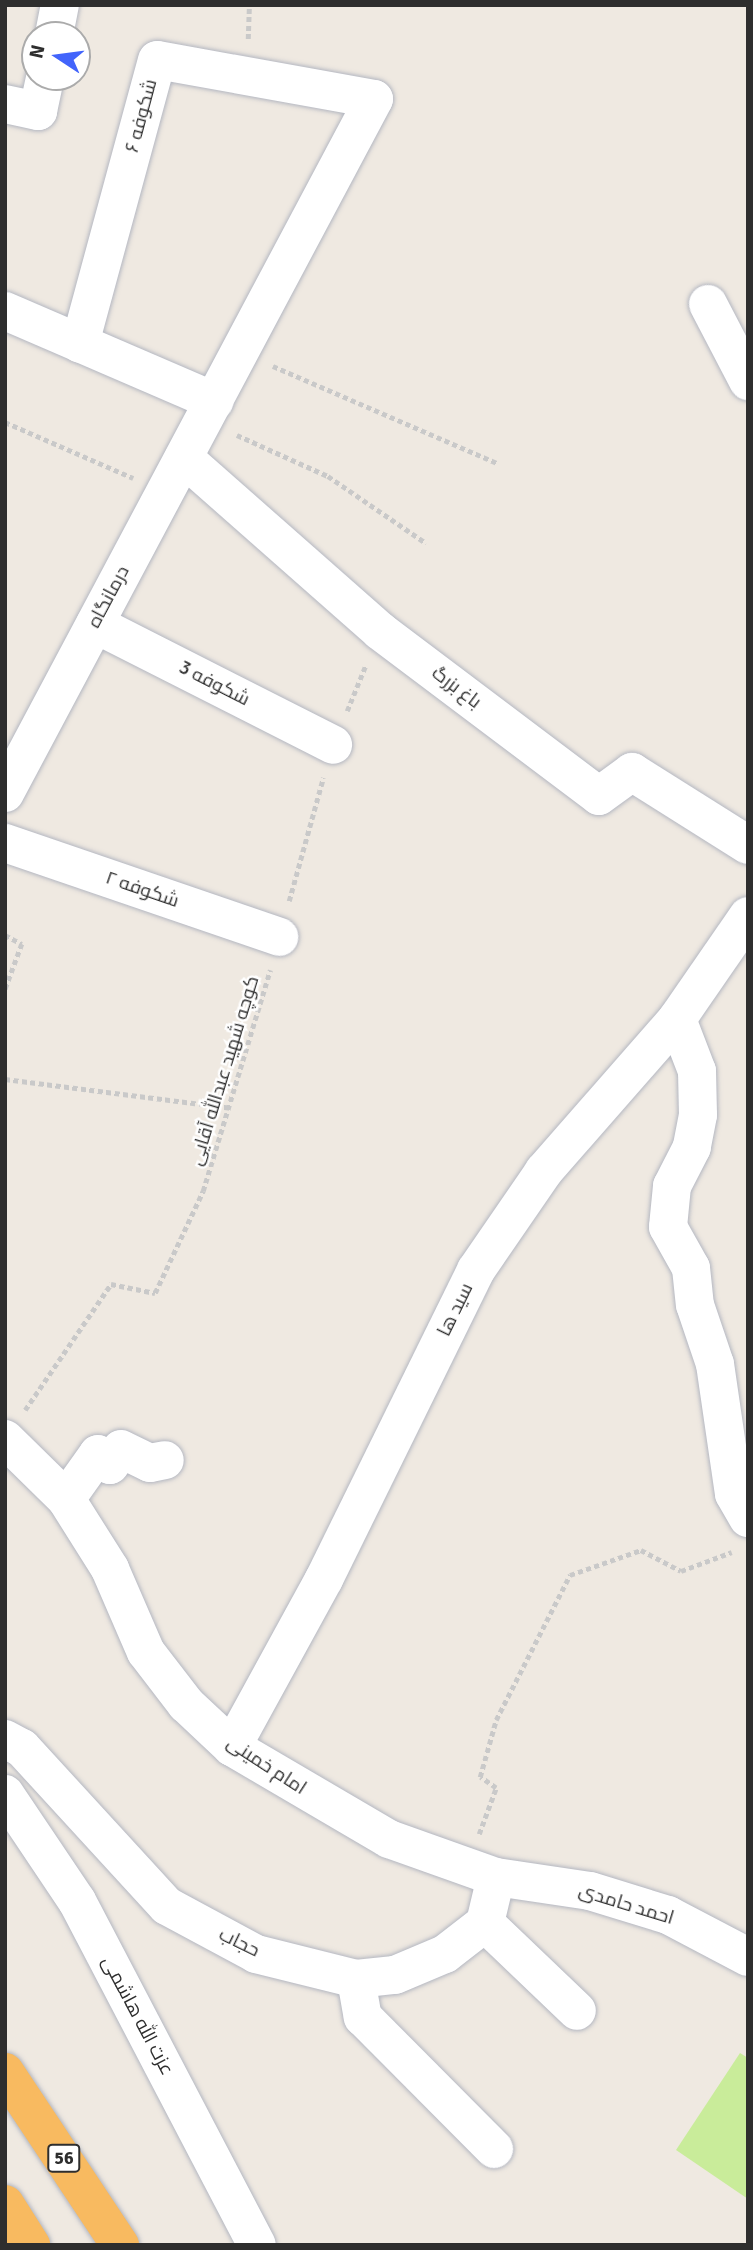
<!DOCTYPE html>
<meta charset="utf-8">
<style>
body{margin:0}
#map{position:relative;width:753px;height:2250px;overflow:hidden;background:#efe9e1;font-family:Signika,Cairo,sans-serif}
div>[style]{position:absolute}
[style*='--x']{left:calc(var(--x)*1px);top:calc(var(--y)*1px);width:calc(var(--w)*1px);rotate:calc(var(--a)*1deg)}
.pitch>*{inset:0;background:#c9ec9a}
.path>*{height:4.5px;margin-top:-2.25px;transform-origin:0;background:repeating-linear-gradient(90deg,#c9c9c9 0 5px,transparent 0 8.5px)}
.roads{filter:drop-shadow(0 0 2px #b4b7c1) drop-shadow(0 0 2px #b4b7c1)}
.minor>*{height:38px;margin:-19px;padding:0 19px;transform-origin:19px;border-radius:19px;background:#fff}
.tertiary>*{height:38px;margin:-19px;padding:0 19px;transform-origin:19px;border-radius:19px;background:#fff}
.trunk>*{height:38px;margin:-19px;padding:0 19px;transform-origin:19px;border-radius:19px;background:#f8ba60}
span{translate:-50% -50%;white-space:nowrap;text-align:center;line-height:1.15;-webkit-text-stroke:5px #fff;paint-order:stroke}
.shield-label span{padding:2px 5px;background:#fff;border:2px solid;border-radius:5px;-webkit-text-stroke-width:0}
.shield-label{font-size:18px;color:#2e2e2e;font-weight:700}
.street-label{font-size:19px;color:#2e2e2e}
.frame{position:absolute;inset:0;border:7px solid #2e2e2e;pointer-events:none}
.north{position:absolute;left:21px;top:21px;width:70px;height:70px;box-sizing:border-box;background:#fff;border:2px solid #ababab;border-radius:50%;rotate:283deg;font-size:19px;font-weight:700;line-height:28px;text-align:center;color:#2e2e2e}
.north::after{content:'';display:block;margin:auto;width:24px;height:32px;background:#4264fb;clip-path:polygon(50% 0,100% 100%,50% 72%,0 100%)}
</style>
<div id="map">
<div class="pitch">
<i style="clip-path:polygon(740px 2053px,748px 2058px,748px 2199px,676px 2150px)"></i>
</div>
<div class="path">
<i style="--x:248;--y:39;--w:34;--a:-88"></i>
<i style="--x:273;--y:366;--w:246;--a:23.4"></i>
<i style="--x:5;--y:422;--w:140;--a:23.6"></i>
<i style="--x:237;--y:435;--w:100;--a:24.3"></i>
<i style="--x:328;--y:476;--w:119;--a:34.4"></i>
<i style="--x:347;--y:711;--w:48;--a:-67.8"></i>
<i style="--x:289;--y:901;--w:128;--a:-74.5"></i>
<i style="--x:5;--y:935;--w:19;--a:28"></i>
<i style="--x:22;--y:944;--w:49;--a:110.3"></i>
<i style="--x:5;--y:1079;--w:229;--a:7.3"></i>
<i style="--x:25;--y:1410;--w:153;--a:-55.7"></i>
<i style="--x:111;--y:1284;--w:45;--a:11.6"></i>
<i style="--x:155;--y:1293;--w:113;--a:-64.8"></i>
<i style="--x:203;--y:1191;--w:231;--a:-73.1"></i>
<i style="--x:479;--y:1834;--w:49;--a:-69.7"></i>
<i style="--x:496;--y:1788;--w:19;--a:-145"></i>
<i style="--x:480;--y:1777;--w:59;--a:-74.3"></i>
<i style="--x:496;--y:1720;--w:163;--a:-63"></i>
<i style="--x:570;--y:1575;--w:75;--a:-19.4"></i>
<i style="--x:641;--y:1550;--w:45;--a:27.7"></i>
<i style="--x:681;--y:1571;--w:54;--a:-20.4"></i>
</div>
<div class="roads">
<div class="minor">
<i style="--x:54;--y:35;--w:31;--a:-79"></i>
<i style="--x:5;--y:104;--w:34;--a:12"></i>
<i style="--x:38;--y:111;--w:35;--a:-78"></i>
<i style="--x:708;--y:304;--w:87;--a:62.5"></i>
<i style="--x:5;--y:311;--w:228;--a:23.3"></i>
<i style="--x:184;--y:458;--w:261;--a:41.4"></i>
<i style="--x:380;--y:631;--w:274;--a:37"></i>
<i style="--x:599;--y:796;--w:41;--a:-36"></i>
<i style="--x:632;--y:772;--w:137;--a:32.2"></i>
<i style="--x:95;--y:624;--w:267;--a:26.9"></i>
<i style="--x:5;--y:793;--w:786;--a:-62"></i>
<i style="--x:374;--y:99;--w:220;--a:-169.8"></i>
<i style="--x:157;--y:60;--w:294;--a:105.2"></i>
<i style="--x:5;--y:843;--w:290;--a:18.9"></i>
<i style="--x:677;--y:1019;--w:56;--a:69"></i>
<i style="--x:697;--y:1071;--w:44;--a:88.7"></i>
<i style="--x:698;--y:1115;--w:33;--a:101"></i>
<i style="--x:692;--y:1147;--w:44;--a:117.1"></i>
<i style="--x:672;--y:1186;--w:41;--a:95.6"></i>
<i style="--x:668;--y:1227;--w:47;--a:60.7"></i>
<i style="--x:691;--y:1268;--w:37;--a:84"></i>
<i style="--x:695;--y:1305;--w:62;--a:71.3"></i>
<i style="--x:715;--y:1364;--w:131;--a:81.7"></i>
<i style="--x:734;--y:1494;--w:28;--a:60"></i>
<i style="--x:66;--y:1499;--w:55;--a:-54.6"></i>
<i style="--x:98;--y:1454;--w:16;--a:43"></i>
<i style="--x:110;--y:1465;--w:19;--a:-55"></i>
<i style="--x:121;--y:1449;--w:32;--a:26"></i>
<i style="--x:150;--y:1463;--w:15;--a:-11"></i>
<i style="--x:5;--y:1739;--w:19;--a:28"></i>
<i style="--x:22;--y:1748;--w:214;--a:47.5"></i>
<i style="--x:167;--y:1906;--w:101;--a:28.3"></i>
<i style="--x:256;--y:1954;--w:103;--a:14"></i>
<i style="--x:356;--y:1979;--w:39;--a:-6"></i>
<i style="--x:395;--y:1975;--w:54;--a:-22.8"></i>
<i style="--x:445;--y:1954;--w:51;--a:-37.8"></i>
<i style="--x:485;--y:1923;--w:47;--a:-76.6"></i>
<i style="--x:496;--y:1877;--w:95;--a:8.5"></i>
<i style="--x:590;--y:1891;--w:82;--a:17.1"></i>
<i style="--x:668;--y:1915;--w:90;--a:27.7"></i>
<i style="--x:232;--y:1747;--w:192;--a:-61.3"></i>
<i style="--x:324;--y:1579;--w:344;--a:-63.8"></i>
<i style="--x:476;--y:1270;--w:120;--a:-55.5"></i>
<i style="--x:544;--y:1171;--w:202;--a:-48.8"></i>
<i style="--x:677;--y:1019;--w:125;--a:-55.4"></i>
<i style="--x:485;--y:1923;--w:127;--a:43.7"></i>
<i style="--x:356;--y:1979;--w:39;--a:80"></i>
<i style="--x:363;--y:2017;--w:186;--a:45.2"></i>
</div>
<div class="tertiary">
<i style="--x:5;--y:1439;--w:86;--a:44.5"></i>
<i style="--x:66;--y:1499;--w:83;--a:57.8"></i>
<i style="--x:110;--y:1569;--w:90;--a:66.6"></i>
<i style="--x:146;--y:1652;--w:66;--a:52.4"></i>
<i style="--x:186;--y:1704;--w:63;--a:43.1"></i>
<i style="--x:232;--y:1747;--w:182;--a:30.4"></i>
<i style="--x:389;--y:1839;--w:114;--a:19.6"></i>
<i style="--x:5;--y:1794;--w:129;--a:56.1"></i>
<i style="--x:77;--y:1901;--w:388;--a:62.4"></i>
</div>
<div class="trunk">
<i style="--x:5;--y:2072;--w:208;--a:56.4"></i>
<i style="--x:5;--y:2204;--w:49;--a:57.6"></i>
</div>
</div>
<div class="shield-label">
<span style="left:64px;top:2158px">56</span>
</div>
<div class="street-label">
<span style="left:142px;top:116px;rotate:-75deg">شکوفه ۶</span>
<span style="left:109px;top:597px;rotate:-62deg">درمانگاه</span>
<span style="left:214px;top:684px;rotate:27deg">شکوفه 3</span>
<span style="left:456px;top:688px;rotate:37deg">باغ بزرگ</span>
<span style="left:142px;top:890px;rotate:19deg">شکوفه ۲</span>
<span style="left:225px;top:1071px;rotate:-73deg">کوچه شهید عبدالله آقایی</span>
<span style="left:456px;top:1310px;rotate:-64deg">سید ها</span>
<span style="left:266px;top:1766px;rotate:33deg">امام خمینی</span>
<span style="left:626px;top:1905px;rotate:17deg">احمد حامدی</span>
<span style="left:239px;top:1943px;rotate:26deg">حجاب</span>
<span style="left:137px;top:2016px;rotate:62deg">عزت الله هاشمی</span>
</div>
<div class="frame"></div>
<div class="north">N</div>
</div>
